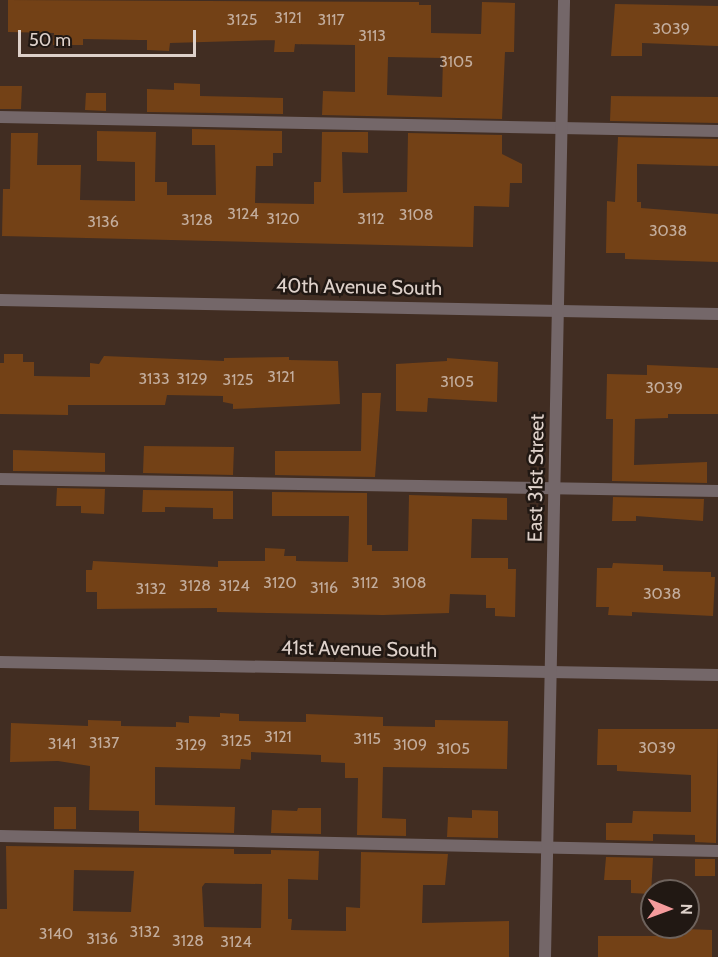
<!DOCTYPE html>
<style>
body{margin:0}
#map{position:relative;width:718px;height:957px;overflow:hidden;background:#412d22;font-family:Cabin,sans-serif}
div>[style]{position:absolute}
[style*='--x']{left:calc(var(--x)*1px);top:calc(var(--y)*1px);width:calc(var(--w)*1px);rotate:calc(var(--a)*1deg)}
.building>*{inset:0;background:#734116}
.service>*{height:12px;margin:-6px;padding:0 6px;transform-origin:6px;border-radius:6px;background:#746769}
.minor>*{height:12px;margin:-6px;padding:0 6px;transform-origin:6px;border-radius:6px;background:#746769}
span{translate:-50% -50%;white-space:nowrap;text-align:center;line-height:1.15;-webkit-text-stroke:5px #211813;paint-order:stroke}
.number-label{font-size:16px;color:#c3ad9d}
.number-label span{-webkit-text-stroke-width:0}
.street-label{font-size:20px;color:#ded1ca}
.north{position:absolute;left:640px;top:879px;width:60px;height:60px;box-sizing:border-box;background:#211813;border:2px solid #6d625c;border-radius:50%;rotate:91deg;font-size:16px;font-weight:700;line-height:24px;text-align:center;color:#ded1ca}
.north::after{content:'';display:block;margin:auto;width:21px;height:27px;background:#f59b9c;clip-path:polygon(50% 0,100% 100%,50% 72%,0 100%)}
.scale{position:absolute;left:18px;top:30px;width:178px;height:27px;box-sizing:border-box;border:3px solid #ded1ca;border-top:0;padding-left:8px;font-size:18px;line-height:21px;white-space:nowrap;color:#ded1ca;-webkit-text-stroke:4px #211813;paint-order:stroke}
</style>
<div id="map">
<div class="building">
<i style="clip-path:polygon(evenodd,8px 0,419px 2px,419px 5px,431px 5px,431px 33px,481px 34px,482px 2px,515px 3px,514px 52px,505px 52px,502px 119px,322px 115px,323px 91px,355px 92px,355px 45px,295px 44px,294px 52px,274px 52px,275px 40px,170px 43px,169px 51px,147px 50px,147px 40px,140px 40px,83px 39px,83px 45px,53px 45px,54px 33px,8px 32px,8px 0,388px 57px,443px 58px,442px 97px,387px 95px,388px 57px)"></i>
<i style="clip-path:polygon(615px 4px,718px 6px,718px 46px,642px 43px,642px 56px,611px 56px)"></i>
<i style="clip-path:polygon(174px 83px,200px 84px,200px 96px,283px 98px,283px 114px,147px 112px,147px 89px,174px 90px)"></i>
<i style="clip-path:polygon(0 86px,22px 86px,21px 109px,0 109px)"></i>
<i style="clip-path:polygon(86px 93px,106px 93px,106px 111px,85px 110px)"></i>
<i style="clip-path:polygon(611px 96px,718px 97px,718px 123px,610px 121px)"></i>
<i style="clip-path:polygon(192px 129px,282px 131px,282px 153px,273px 153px,273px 166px,256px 166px,255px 203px,314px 204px,314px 182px,321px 182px,322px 132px,368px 132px,368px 153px,342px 152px,343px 193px,407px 192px,408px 133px,502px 135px,502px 154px,522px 164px,522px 183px,510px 183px,509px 207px,474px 206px,473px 247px,2px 236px,3px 189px,10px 189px,11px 133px,38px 133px,37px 165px,81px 165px,80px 200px,135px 201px,135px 162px,97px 161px,97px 131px,156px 132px,155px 182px,167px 182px,167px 195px,216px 195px,215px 145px,192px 145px)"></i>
<i style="clip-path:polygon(618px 137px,718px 139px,718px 166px,637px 164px,637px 202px,641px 202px,641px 208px,718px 214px,718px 262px,625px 259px,625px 253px,606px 253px,607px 201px,615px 202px)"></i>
<i style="clip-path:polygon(4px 354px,23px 354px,23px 362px,34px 362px,34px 376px,90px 377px,90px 363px,99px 364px,104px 356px,224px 361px,224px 358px,289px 357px,289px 360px,338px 361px,340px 404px,233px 409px,233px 404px,223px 402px,223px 396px,167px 395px,165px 405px,68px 405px,68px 415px,0 414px,0 363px,4px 363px)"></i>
<i style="clip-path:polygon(447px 358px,498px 362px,497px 402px,428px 398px,427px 412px,396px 411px,396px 364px,447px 361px)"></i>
<i style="clip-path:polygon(647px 365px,718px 368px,718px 414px,668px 414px,668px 418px,635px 419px,634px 465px,707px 462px,707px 483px,612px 481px,613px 419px,606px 419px,607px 374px,647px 375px)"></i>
<i style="clip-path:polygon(362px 393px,381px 393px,375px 477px,275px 475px,275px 451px,361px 451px)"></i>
<i style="clip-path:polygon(144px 446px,234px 447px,233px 475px,143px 473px)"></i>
<i style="clip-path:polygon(13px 450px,105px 453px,105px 472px,13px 471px)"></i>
<i style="clip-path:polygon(57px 488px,105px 489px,104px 514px,81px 513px,81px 506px,56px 506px)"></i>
<i style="clip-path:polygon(143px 490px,233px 491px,233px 519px,213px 519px,213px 508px,165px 507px,165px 512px,142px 512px)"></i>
<i style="clip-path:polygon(272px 492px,367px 493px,367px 545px,372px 545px,372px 551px,408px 551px,409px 495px,507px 498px,507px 520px,472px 519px,471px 558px,508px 558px,508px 569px,516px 569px,515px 617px,495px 616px,495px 608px,486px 608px,486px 595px,450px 594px,449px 613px,383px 615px,217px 612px,217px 608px,97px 609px,97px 592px,86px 592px,86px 570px,92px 570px,93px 561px,218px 567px,218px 561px,265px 561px,265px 548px,285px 549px,284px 556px,296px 556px,296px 561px,348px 562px,349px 516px,272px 516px)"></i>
<i style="clip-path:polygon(613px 497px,704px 499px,703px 521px,636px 516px,636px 521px,612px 521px)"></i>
<i style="clip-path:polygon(613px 563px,663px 565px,663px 571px,711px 572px,711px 577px,715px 577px,713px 616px,632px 612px,632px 616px,608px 615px,609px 607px,596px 607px,597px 568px,612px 568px)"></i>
<i style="clip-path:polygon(220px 713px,239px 714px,239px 721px,306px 722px,306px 714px,383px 717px,383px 726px,435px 727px,435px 720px,508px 721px,507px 769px,383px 767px,382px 818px,406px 819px,406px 836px,357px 835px,358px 778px,345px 778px,345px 763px,321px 762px,321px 755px,251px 752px,251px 760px,241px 759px,240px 769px,155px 767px,155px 805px,235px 807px,234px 833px,139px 831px,139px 811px,89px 810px,90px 766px,58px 761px,10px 762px,11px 723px,88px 726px,88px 720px,121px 721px,121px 726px,176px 727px,176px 722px,189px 723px,189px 716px,220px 717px)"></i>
<i style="clip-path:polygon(598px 729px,718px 729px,716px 843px,695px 842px,695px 835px,653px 834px,653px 841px,606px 840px,606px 823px,632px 823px,633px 811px,691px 812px,691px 775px,617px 771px,617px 765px,597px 765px)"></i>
<i style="clip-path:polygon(54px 807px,76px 807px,76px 829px,54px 829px)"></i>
<i style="clip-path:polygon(298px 808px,321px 808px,321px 834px,271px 833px,272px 810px,297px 811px)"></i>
<i style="clip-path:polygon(472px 810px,498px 811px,498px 838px,447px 837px,448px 817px,472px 818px)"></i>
<i style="clip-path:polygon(evenodd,6px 846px,234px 849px,234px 854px,271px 854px,271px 850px,319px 851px,318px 880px,288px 879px,288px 919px,292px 919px,291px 930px,346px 931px,346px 907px,360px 908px,361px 852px,448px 854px,445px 885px,423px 885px,422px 923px,509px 921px,509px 957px,0 957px,0 909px,7px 909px,6px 846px,74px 870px,134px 871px,131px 912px,73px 911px,74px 870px,6px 846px,205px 883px,262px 884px,261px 928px,204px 927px,202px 887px,205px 883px)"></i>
<i style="clip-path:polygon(606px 857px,653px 858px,651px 894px,631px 893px,631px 880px,604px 880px)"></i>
<i style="clip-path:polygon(695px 859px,715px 859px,715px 876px,695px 876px)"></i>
<i style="clip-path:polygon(685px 929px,712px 930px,712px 957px,598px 957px,598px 936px,684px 936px)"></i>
</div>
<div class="service">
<i style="--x:0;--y:117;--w:718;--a:1.12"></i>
<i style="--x:0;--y:479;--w:718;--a:0.96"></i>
<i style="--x:0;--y:836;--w:718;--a:1.2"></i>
</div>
<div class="minor">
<i style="--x:0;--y:300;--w:718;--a:1.12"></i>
<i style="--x:0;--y:662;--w:718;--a:1.04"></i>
<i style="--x:545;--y:957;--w:957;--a:-88.86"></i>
</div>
<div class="number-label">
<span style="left:288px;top:18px">3121</span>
<span style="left:242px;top:20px">3125</span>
<span style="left:331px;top:20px">3117</span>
<span style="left:671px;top:29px">3039</span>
<span style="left:372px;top:36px">3113</span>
<span style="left:456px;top:62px">3105</span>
<span style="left:243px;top:214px">3124</span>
<span style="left:416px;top:215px">3108</span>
<span style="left:283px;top:219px">3120</span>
<span style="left:371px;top:219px">3112</span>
<span style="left:197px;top:220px">3128</span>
<span style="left:103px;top:222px">3136</span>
<span style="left:668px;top:231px">3038</span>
<span style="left:281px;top:377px">3121</span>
<span style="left:154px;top:379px">3133</span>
<span style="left:192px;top:379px">3129</span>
<span style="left:238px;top:380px">3125</span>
<span style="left:457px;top:382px">3105</span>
<span style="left:664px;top:388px">3039</span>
<span style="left:280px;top:583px">3120</span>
<span style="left:365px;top:583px">3112</span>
<span style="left:409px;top:583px">3108</span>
<span style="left:195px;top:586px">3128</span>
<span style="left:234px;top:586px">3124</span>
<span style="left:324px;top:588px">3116</span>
<span style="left:151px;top:589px">3132</span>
<span style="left:662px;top:594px">3038</span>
<span style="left:278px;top:737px">3121</span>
<span style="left:367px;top:739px">3115</span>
<span style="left:236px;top:741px">3125</span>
<span style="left:104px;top:743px">3137</span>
<span style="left:62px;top:744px">3141</span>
<span style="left:191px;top:745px">3129</span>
<span style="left:410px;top:745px">3109</span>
<span style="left:657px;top:748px">3039</span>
<span style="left:453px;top:749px">3105</span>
<span style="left:145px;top:932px">3132</span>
<span style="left:56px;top:934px">3140</span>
<span style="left:102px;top:939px">3136</span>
<span style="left:188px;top:941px">3128</span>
<span style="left:236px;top:942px">3124</span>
</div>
<div class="street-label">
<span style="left:359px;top:287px;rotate:1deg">40th Avenue South</span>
<span style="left:536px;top:478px;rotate:-89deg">East 31st Street</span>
<span style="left:359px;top:649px;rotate:1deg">41st Avenue South</span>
</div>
<div class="north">N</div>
<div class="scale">50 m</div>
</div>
